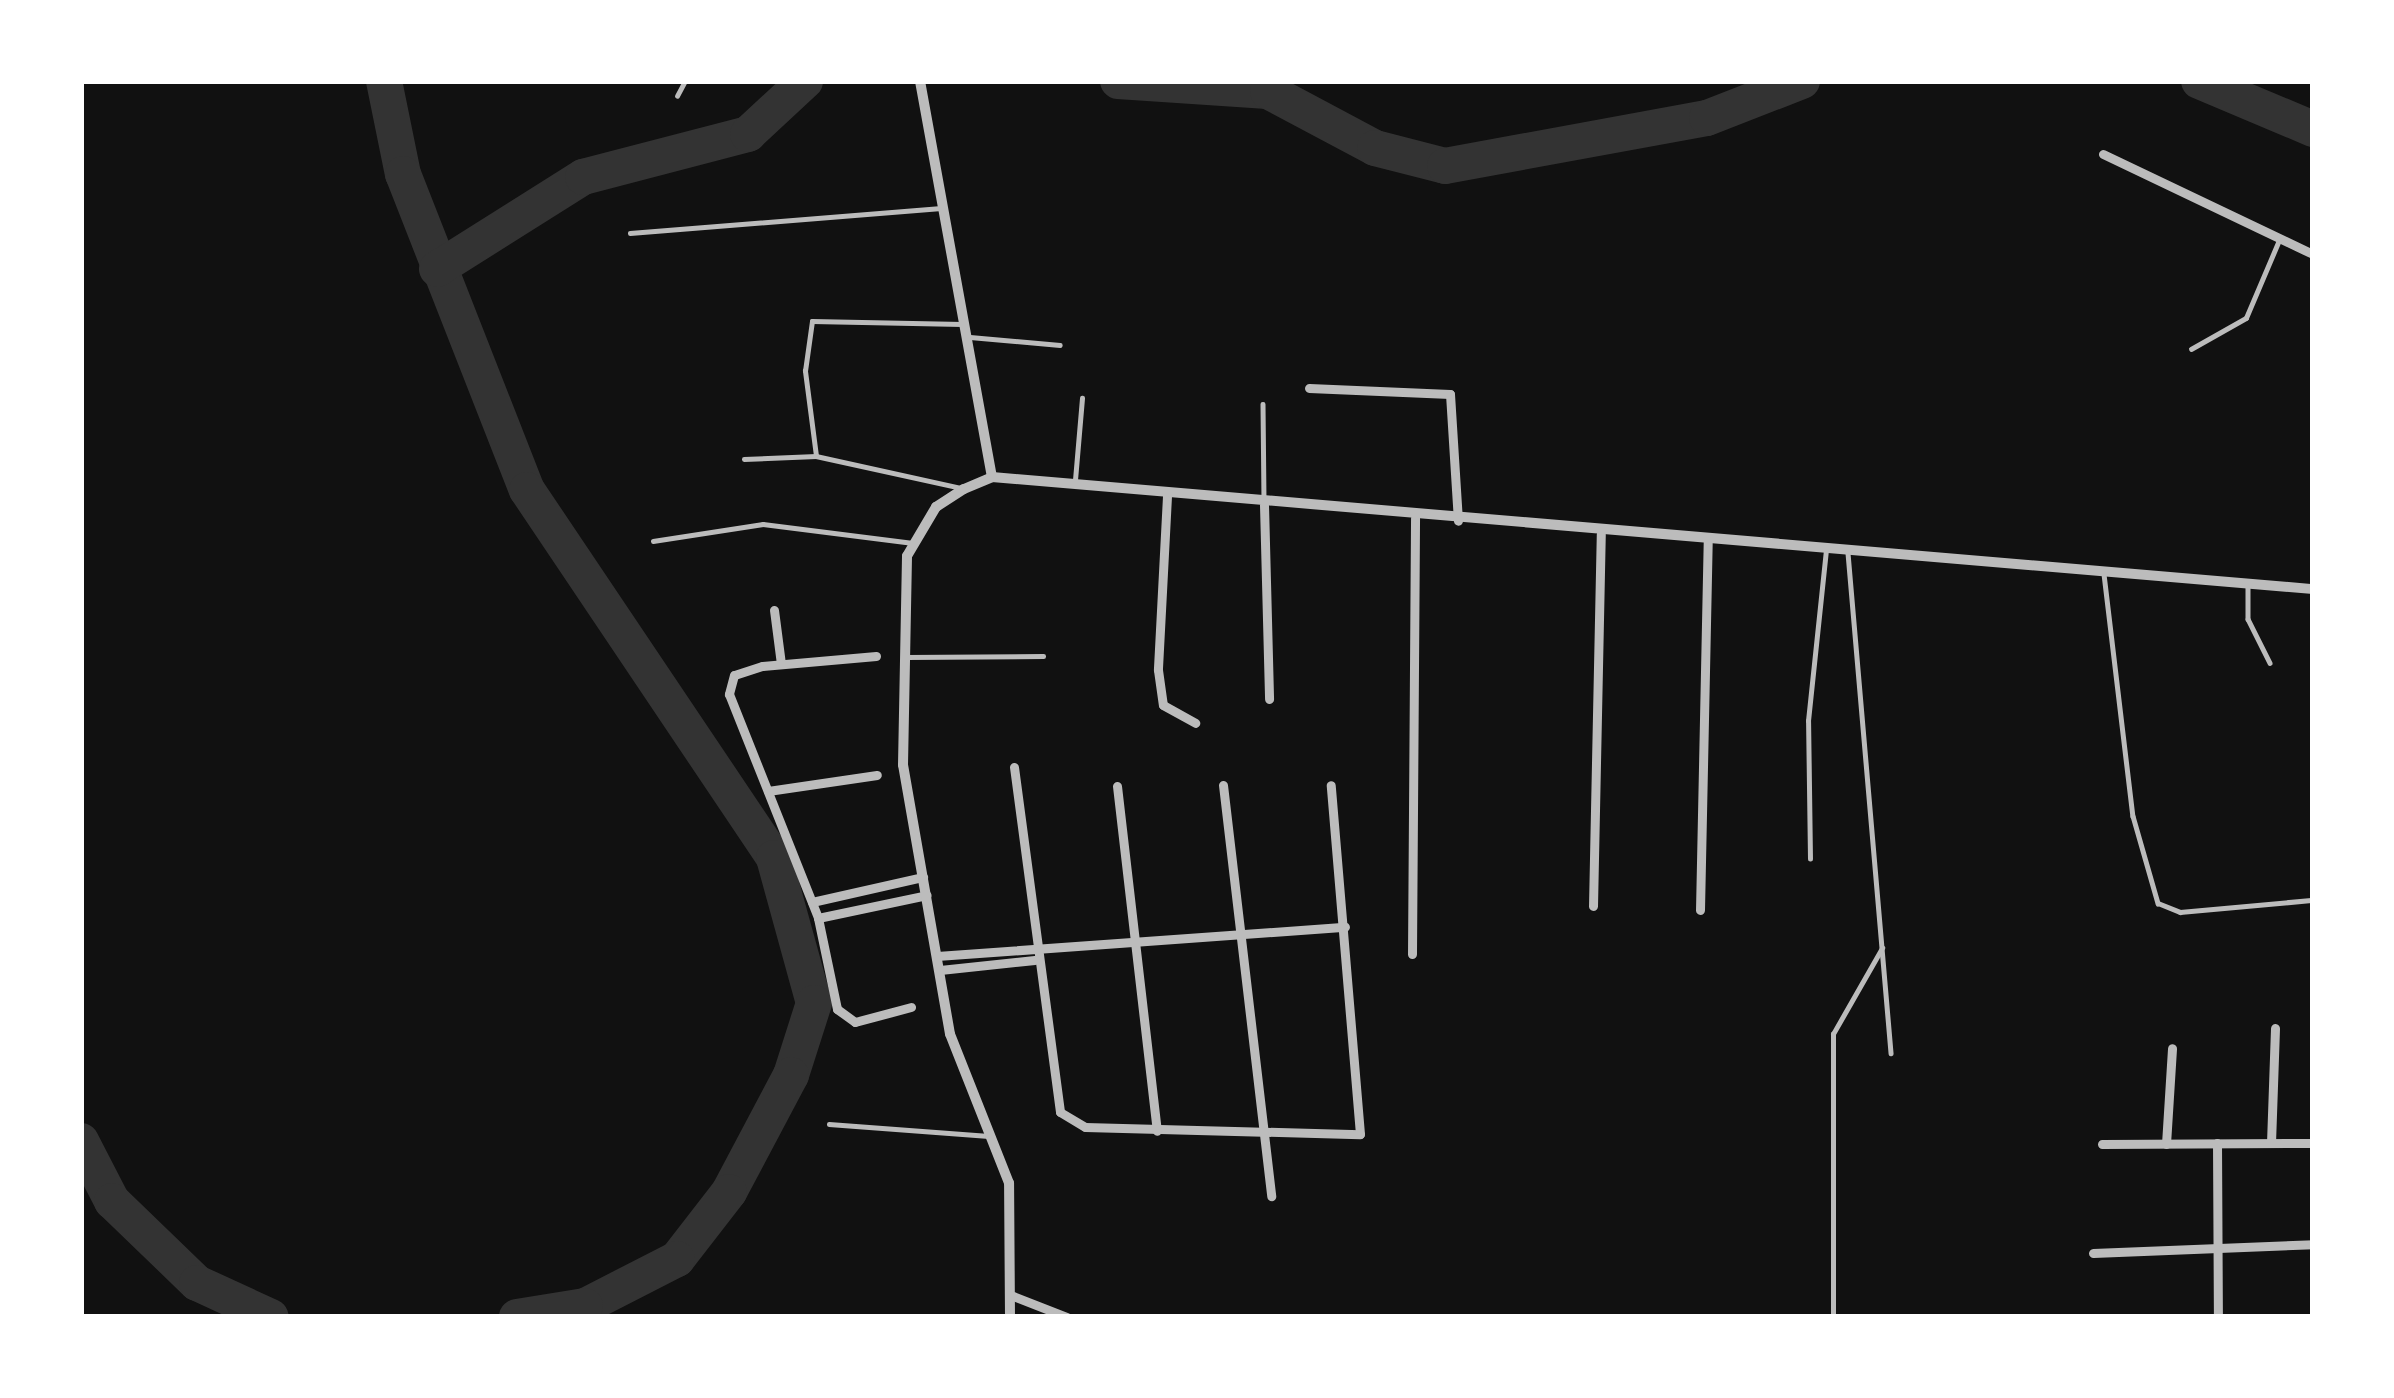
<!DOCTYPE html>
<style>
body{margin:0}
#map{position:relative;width:2394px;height:1398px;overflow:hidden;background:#111;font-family:"Public Sans",sans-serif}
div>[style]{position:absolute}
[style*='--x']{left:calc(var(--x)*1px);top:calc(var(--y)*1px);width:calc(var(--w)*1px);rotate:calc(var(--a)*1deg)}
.river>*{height:36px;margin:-18px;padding:0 18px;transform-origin:18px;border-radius:18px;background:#333}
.service>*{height:4.5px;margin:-2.25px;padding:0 2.25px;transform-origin:2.25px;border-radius:2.25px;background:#bcbcbc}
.minor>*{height:9px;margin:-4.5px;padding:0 4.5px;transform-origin:4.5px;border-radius:4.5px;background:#bcbcbc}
.tertiary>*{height:10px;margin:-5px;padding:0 5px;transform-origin:5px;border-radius:5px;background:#bcbcbc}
span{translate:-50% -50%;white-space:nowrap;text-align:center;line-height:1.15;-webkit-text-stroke:9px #fff;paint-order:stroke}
.frame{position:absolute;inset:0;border:84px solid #fff;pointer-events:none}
</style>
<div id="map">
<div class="river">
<i style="--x:384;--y:81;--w:95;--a:78.5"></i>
<i style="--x:403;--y:174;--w:339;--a:68.6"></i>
<i style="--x:527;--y:490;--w:443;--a:56.1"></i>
<i style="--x:774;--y:858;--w:150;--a:74.6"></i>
<i style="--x:814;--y:1003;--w:76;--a:107.7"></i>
<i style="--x:791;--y:1075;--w:132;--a:117.9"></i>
<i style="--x:729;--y:1192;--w:85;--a:127.8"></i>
<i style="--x:677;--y:1259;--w:103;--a:152.9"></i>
<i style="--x:585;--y:1306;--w:69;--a:170.8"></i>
<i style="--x:1118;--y:81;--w:150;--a:3.8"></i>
<i style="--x:1268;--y:91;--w:121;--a:28"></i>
<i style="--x:1375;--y:148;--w:72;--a:14.4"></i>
<i style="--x:1445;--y:166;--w:266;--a:-10.4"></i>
<i style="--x:1707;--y:118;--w:102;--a:-21.3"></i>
<i style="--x:2199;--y:81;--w:124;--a:22.8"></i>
<i style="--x:437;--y:269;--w:173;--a:-32.2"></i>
<i style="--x:583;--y:177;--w:171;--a:-14.6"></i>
<i style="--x:748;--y:134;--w:78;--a:-42.9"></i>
<i style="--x:81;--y:1141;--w:68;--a:62.7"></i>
<i style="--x:112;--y:1201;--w:118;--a:44"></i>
<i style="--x:197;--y:1283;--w:81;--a:24.7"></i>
</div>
<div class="service">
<i style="--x:677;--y:96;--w:17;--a:-62"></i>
<i style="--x:630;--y:233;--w:312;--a:-4.6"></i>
<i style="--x:970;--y:337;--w:90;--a:5.1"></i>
<i style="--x:2191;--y:349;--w:63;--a:-29.4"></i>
<i style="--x:2246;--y:318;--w:87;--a:-67"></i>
<i style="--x:1263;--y:404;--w:96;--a:89.4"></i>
<i style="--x:816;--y:456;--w:86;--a:-97.4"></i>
<i style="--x:805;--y:371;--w:50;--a:-82"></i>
<i style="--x:812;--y:321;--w:150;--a:1.1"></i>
<i style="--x:744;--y:459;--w:72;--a:-2.4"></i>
<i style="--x:816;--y:456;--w:149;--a:12.4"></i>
<i style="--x:1075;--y:480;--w:82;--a:-85.1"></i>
<i style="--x:653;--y:541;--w:111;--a:-8.8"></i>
<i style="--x:763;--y:524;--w:151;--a:7.2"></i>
<i style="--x:1848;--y:553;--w:502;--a:85.08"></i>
<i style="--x:2104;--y:574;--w:244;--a:83.2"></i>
<i style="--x:2133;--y:816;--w:91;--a:74"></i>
<i style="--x:2158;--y:903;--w:24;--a:22"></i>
<i style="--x:2180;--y:912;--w:134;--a:-5.2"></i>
<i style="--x:2248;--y:584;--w:35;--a:90"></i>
<i style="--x:2248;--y:619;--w:49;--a:63.4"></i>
<i style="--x:906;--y:657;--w:137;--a:-0.4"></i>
<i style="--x:1810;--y:859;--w:138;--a:-90.8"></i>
<i style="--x:1808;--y:721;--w:171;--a:-84"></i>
<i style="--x:829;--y:1124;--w:160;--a:4.3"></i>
<i style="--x:1833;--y:1317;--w:283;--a:-90"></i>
<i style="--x:1833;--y:1034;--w:99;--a:-60.3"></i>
</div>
<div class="minor">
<i style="--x:2103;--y:154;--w:233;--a:25.5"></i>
<i style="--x:1309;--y:388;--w:141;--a:2.4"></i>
<i style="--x:1450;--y:394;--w:127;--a:86.4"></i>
<i style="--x:1167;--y:496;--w:174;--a:93"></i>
<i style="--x:1158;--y:670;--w:35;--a:82"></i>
<i style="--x:1163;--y:705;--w:37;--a:29"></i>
<i style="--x:1264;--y:505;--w:194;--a:88.5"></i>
<i style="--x:774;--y:610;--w:54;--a:82.6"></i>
<i style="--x:876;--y:656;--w:114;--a:175"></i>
<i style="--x:762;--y:666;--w:29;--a:162"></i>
<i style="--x:734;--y:675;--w:20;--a:105"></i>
<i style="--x:729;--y:694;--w:241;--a:68.3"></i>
<i style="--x:818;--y:918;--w:93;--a:78.2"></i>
<i style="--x:837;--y:1009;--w:22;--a:36"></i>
<i style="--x:855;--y:1022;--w:58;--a:-15"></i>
<i style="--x:1014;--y:767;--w:348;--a:82.4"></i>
<i style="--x:1060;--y:1112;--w:29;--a:31"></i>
<i style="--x:1085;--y:1127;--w:275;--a:1.5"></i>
<i style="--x:1360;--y:1134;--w:350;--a:-94.8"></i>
<i style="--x:1223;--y:785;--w:414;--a:83.3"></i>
<i style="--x:1117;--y:786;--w:347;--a:83.4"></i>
<i style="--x:768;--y:791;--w:110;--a:-8.4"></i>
<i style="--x:812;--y:902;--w:114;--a:-12.7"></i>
<i style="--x:1593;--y:906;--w:372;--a:-88.8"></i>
<i style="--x:1700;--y:910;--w:368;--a:-88.8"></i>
<i style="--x:818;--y:918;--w:111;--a:-11.9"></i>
<i style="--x:1412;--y:954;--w:436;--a:-89.6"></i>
<i style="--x:937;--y:956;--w:409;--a:-4.1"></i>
<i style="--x:940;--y:970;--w:95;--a:-6.1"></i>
<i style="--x:2217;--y:1143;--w:174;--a:89.7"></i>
<i style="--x:2271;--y:1143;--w:115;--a:-88"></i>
<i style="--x:2102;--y:1144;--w:211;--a:-0.3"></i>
<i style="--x:2166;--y:1144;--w:96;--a:-86.4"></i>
<i style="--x:2093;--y:1253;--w:220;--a:-2.3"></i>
<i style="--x:1013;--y:1296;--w:58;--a:21.3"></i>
</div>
<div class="tertiary">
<i style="--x:920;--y:81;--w:402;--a:79.7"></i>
<i style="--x:1010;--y:1317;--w:134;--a:-90.4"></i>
<i style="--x:1009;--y:1183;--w:160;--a:-111.6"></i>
<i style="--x:950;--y:1034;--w:273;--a:-99.9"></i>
<i style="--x:903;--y:765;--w:209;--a:-88.9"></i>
<i style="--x:907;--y:556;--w:57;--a:-59.4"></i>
<i style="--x:936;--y:507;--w:33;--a:-33"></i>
<i style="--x:964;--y:489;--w:30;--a:-23"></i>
<i style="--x:992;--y:477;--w:1326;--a:4.85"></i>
</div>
<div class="frame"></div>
</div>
